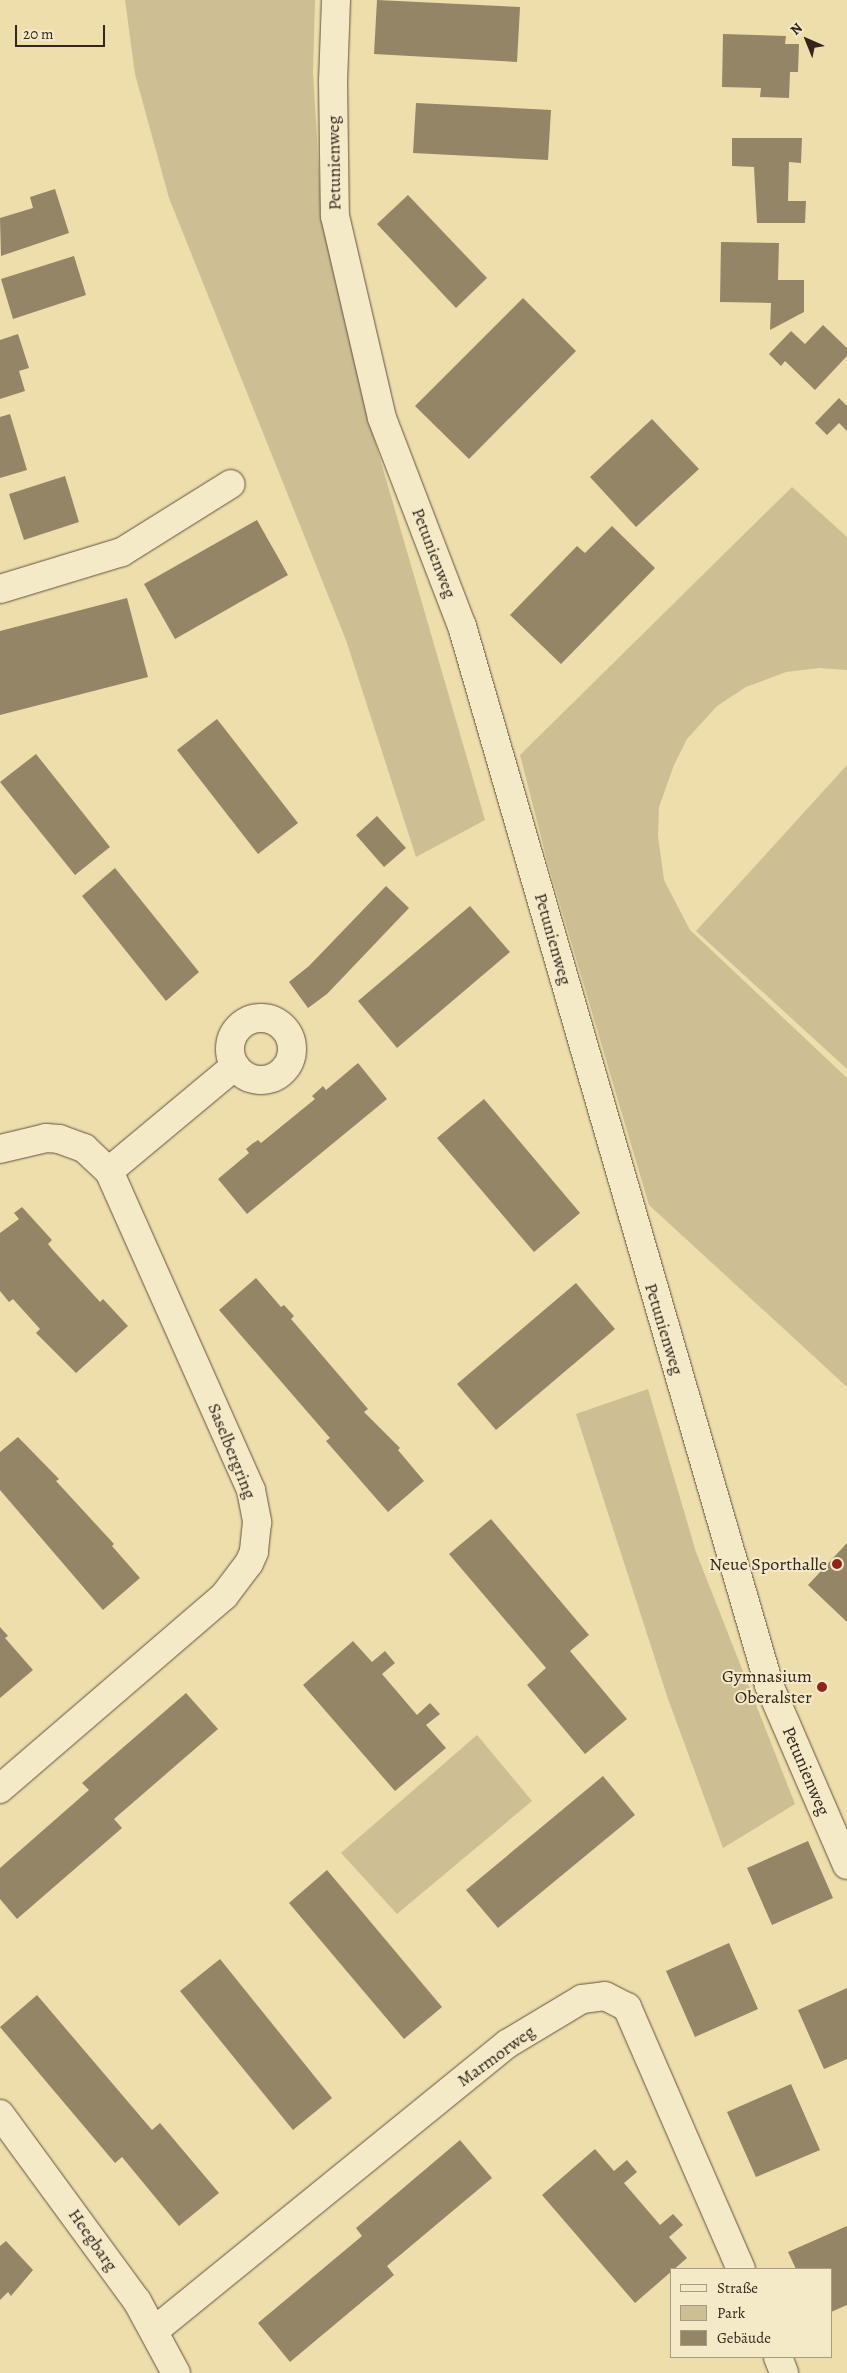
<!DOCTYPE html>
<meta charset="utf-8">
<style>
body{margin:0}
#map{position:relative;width:847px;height:2373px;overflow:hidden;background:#eedeab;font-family:Alegreya,serif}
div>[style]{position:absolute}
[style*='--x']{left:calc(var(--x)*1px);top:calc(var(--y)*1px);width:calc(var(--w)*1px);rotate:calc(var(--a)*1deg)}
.green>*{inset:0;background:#cebe93}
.building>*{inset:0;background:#948566}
.roads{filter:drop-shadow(0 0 1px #625240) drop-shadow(0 0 1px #625240)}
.street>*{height:28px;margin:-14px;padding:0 14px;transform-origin:14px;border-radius:14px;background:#f4eac8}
.street>.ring{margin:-14px;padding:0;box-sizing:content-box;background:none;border:28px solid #f4eac8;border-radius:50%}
.dots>*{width:14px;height:14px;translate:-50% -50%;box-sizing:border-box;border:2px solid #f4eac8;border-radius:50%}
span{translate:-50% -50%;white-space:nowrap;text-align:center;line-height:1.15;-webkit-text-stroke:4px #f4eac8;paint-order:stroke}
.street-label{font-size:18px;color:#33241c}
.poi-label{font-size:18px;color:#33241c}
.right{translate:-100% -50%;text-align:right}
.legend{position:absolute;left:670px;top:2268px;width:162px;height:90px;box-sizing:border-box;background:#f4eac8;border:1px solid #a79b83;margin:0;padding:6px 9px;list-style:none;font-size:15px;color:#33241c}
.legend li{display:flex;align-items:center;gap:10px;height:25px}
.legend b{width:25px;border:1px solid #a79b83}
.north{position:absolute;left:782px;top:15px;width:50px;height:50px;-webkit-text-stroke:4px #f4eac8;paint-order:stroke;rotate:316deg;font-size:14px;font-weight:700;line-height:20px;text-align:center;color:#33241c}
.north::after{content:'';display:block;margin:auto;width:18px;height:22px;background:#33241c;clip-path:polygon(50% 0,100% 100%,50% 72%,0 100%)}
.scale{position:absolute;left:15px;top:25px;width:90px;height:22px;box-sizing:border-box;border:2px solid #33241c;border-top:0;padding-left:6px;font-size:15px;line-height:18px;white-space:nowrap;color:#33241c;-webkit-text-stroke:4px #f4eac8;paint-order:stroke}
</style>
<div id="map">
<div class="green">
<i style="clip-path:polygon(125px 0,315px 0,313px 73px,322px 219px,370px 424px,485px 820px,416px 857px,346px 640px,169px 198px,135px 74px)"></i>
<i style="clip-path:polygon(792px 487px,847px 537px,847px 670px,819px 668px,786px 672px,746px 687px,717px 706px,687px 739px,674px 765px,659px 807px,658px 836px,664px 880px,690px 930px,847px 1078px,847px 1387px,649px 1205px,548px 864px,520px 755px)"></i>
<i style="clip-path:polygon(847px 765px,847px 1069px,696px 931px)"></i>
<i style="clip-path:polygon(648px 1389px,696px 1552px,795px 1804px,723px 1848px,668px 1699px,576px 1414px)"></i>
<i style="clip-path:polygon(477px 1735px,532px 1801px,397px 1914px,341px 1853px)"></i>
</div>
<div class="building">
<i style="clip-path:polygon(377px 0,520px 7px,517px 62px,374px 54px)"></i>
<i style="clip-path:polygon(723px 34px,786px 36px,785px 44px,799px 44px,798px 72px,790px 72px,789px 98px,760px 97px,761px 88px,722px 87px)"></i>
<i style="clip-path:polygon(416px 103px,551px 110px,548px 160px,413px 153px)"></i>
<i style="clip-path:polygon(732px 138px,802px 138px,801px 163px,789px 162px,788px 201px,806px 201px,805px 223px,757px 223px,754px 167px,732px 166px)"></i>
<i style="clip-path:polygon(55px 189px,69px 233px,1px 256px,0 218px,33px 208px,30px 197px)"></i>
<i style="clip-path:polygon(408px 195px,487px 278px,456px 308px,377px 224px)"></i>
<i style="clip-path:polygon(721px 242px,779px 243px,778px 280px,804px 280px,804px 312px,770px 330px,771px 303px,720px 302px)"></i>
<i style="clip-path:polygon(74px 256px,86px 295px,13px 319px,1px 279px)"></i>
<i style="clip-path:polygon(523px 298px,576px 351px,469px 459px,415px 406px)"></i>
<i style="clip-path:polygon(823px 325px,847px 348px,847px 356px,815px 390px,785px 361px,781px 366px,769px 354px,791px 331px,805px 344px)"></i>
<i style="clip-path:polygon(18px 334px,29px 368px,19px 371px,25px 391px,0 399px,0 340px)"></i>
<i style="clip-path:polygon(839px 398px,847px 406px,847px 431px,839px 423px,827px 435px,815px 423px)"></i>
<i style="clip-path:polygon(10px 414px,27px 470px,0 478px,0 417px)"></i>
<i style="clip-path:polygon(652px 419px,699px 469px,636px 527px,590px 477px)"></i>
<i style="clip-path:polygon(65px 476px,79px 522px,24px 540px,9px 494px)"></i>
<i style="clip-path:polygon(257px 520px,288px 575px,175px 639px,144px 584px)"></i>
<i style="clip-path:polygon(612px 526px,655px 568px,561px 664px,510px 615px,577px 546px,585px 553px)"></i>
<i style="clip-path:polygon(127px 598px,148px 677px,0 715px,0 631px)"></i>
<i style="clip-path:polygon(217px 719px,298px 823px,258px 854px,177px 750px)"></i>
<i style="clip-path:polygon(36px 754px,110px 847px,75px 875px,0 782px)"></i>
<i style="clip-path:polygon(377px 816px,406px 848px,384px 867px,356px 835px)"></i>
<i style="clip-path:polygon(115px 868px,199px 972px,166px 1001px,82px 896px)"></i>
<i style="clip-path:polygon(386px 886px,409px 908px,327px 994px,308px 1008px,289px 982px,309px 966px)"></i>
<i style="clip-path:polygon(470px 906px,510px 952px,397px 1048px,358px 1001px)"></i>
<i style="clip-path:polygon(358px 1063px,387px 1099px,247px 1214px,218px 1179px,249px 1153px,246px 1149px,252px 1144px,258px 1140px,261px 1143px,315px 1099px,312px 1096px,323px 1086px,326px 1090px)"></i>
<i style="clip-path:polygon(484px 1099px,580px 1213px,534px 1252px,437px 1138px)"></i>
<i style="clip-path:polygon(22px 1207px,52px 1240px,48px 1244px,52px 1249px,100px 1302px,103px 1299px,128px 1326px,76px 1373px,36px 1333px,40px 1329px,13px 1299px,9px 1302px,0 1291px,0 1233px,19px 1219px,14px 1213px)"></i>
<i style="clip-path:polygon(256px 1278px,281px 1307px,284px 1305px,294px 1316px,291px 1319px,368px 1409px,364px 1412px,400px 1448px,398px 1450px,424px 1481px,388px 1512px,326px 1441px,330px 1438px,219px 1310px)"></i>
<i style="clip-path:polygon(576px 1283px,615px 1329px,496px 1430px,457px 1384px)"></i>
<i style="clip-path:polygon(18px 1437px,59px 1479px,56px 1481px,114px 1544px,112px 1546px,140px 1578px,103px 1610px,0 1490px,0 1452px)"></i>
<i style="clip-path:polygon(491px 1519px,589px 1635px,570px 1651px,627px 1719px,585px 1754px,527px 1685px,546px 1668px,449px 1554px)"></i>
<i style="clip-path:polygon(847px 1543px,847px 1622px,808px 1585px)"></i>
<i style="clip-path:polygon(0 1627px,8px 1636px,5px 1638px,33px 1670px,0 1698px)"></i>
<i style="clip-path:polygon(353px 1641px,372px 1662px,385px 1651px,395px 1663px,382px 1674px,417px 1715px,430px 1703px,440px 1714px,426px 1725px,446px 1748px,395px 1791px,303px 1685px)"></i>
<i style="clip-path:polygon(186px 1693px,218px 1729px,114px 1819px,122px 1828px,17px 1919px,0 1899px,0 1868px,89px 1790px,82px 1783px)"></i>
<i style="clip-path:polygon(603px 1776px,635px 1815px,498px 1928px,466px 1890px)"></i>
<i style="clip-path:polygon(808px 1841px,833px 1898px,772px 1925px,747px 1868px)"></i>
<i style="clip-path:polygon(327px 1870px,442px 2007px,404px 2039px,289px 1903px)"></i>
<i style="clip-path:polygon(729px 1943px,758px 2009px,695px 2037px,666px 1971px)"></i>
<i style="clip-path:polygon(220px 1959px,332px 2098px,293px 2130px,180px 1991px)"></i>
<i style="clip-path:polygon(847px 1988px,847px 2059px,824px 2069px,798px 2010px)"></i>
<i style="clip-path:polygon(37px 1995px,152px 2130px,160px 2123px,219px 2193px,179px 2226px,122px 2157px,115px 2163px,0 2027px)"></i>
<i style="clip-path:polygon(791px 2084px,820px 2150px,756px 2177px,727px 2112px)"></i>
<i style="clip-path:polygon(460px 2140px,492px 2178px,387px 2266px,394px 2275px,290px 2362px,258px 2323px,362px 2236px,356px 2228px)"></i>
<i style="clip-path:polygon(595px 2149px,614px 2171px,627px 2160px,637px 2172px,624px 2183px,660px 2225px,673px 2214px,683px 2225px,669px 2237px,687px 2258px,635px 2303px,542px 2195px)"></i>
<i style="clip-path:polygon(847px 2226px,847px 2305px,831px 2312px,831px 2269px,796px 2269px,788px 2252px)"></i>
<i style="clip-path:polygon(6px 2241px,33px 2270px,11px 2296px,8px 2292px,0 2300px,0 2246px)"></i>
</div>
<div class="roads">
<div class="street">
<i style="--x:336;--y:0;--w:81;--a:92.1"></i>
<i style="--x:333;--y:81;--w:135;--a:89.2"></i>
<i style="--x:335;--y:216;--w:207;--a:76.9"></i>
<i style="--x:382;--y:418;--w:223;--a:69"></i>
<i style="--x:462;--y:626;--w:1103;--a:73.83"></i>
<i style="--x:769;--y:1685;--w:196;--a:66.6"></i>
<i style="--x:0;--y:589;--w:127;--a:-16.9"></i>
<i style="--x:122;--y:552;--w:128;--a:-32"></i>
<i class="ring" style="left:230px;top:1018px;width:34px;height:34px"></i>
<i style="--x:0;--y:1149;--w:47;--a:-13.4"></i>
<i style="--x:46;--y:1138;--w:13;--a:4"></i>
<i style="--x:59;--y:1139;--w:27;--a:20"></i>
<i style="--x:84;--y:1148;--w:34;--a:43"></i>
<i style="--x:109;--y:1171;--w:349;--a:66"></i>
<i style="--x:251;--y:1490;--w:33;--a:79"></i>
<i style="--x:257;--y:1522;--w:30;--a:96"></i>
<i style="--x:254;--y:1552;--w:12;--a:114"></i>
<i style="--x:249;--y:1563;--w:41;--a:127.1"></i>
<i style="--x:224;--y:1596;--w:296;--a:139.3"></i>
<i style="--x:109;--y:1171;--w:164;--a:-39.8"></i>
<i style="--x:0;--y:2114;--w:232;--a:53.8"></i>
<i style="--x:137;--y:2301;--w:82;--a:61.6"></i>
<i style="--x:155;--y:2330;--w:454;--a:-39.1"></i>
<i style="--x:507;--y:2044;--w:87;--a:-31"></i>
<i style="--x:582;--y:1999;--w:23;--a:-7"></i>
<i style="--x:605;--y:1996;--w:25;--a:27"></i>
<i style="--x:627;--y:2007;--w:286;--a:66.5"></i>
<i style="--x:778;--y:2357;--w:17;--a:69"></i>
</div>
</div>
<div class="dots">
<i style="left:837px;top:1564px;background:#8f2418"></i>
<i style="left:822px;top:1687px;background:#8f2418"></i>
</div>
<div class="street-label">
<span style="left:334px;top:163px;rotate:-91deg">Petunienweg</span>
<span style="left:434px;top:553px;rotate:69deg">Petunienweg</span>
<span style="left:553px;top:939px;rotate:74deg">Petunienweg</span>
<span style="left:664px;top:1329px;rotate:73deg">Petunienweg</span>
<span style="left:232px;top:1451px;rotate:68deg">Saselbergring</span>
<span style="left:806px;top:1771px;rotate:67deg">Petunienweg</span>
<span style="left:496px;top:2056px;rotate:-36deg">Marmorweg</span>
<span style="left:93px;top:2240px;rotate:55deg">Heegbarg</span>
</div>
<div class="poi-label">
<span class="right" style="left:827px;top:1564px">Neue Sporthalle</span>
<span class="right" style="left:812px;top:1687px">Gymnasium<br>Oberalster</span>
</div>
<ul class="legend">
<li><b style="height:6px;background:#f4eac8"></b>Straße</li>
<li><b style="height:14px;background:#cebe93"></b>Park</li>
<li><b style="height:14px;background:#948566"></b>Gebäude</li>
</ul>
<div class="north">N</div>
<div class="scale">20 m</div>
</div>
